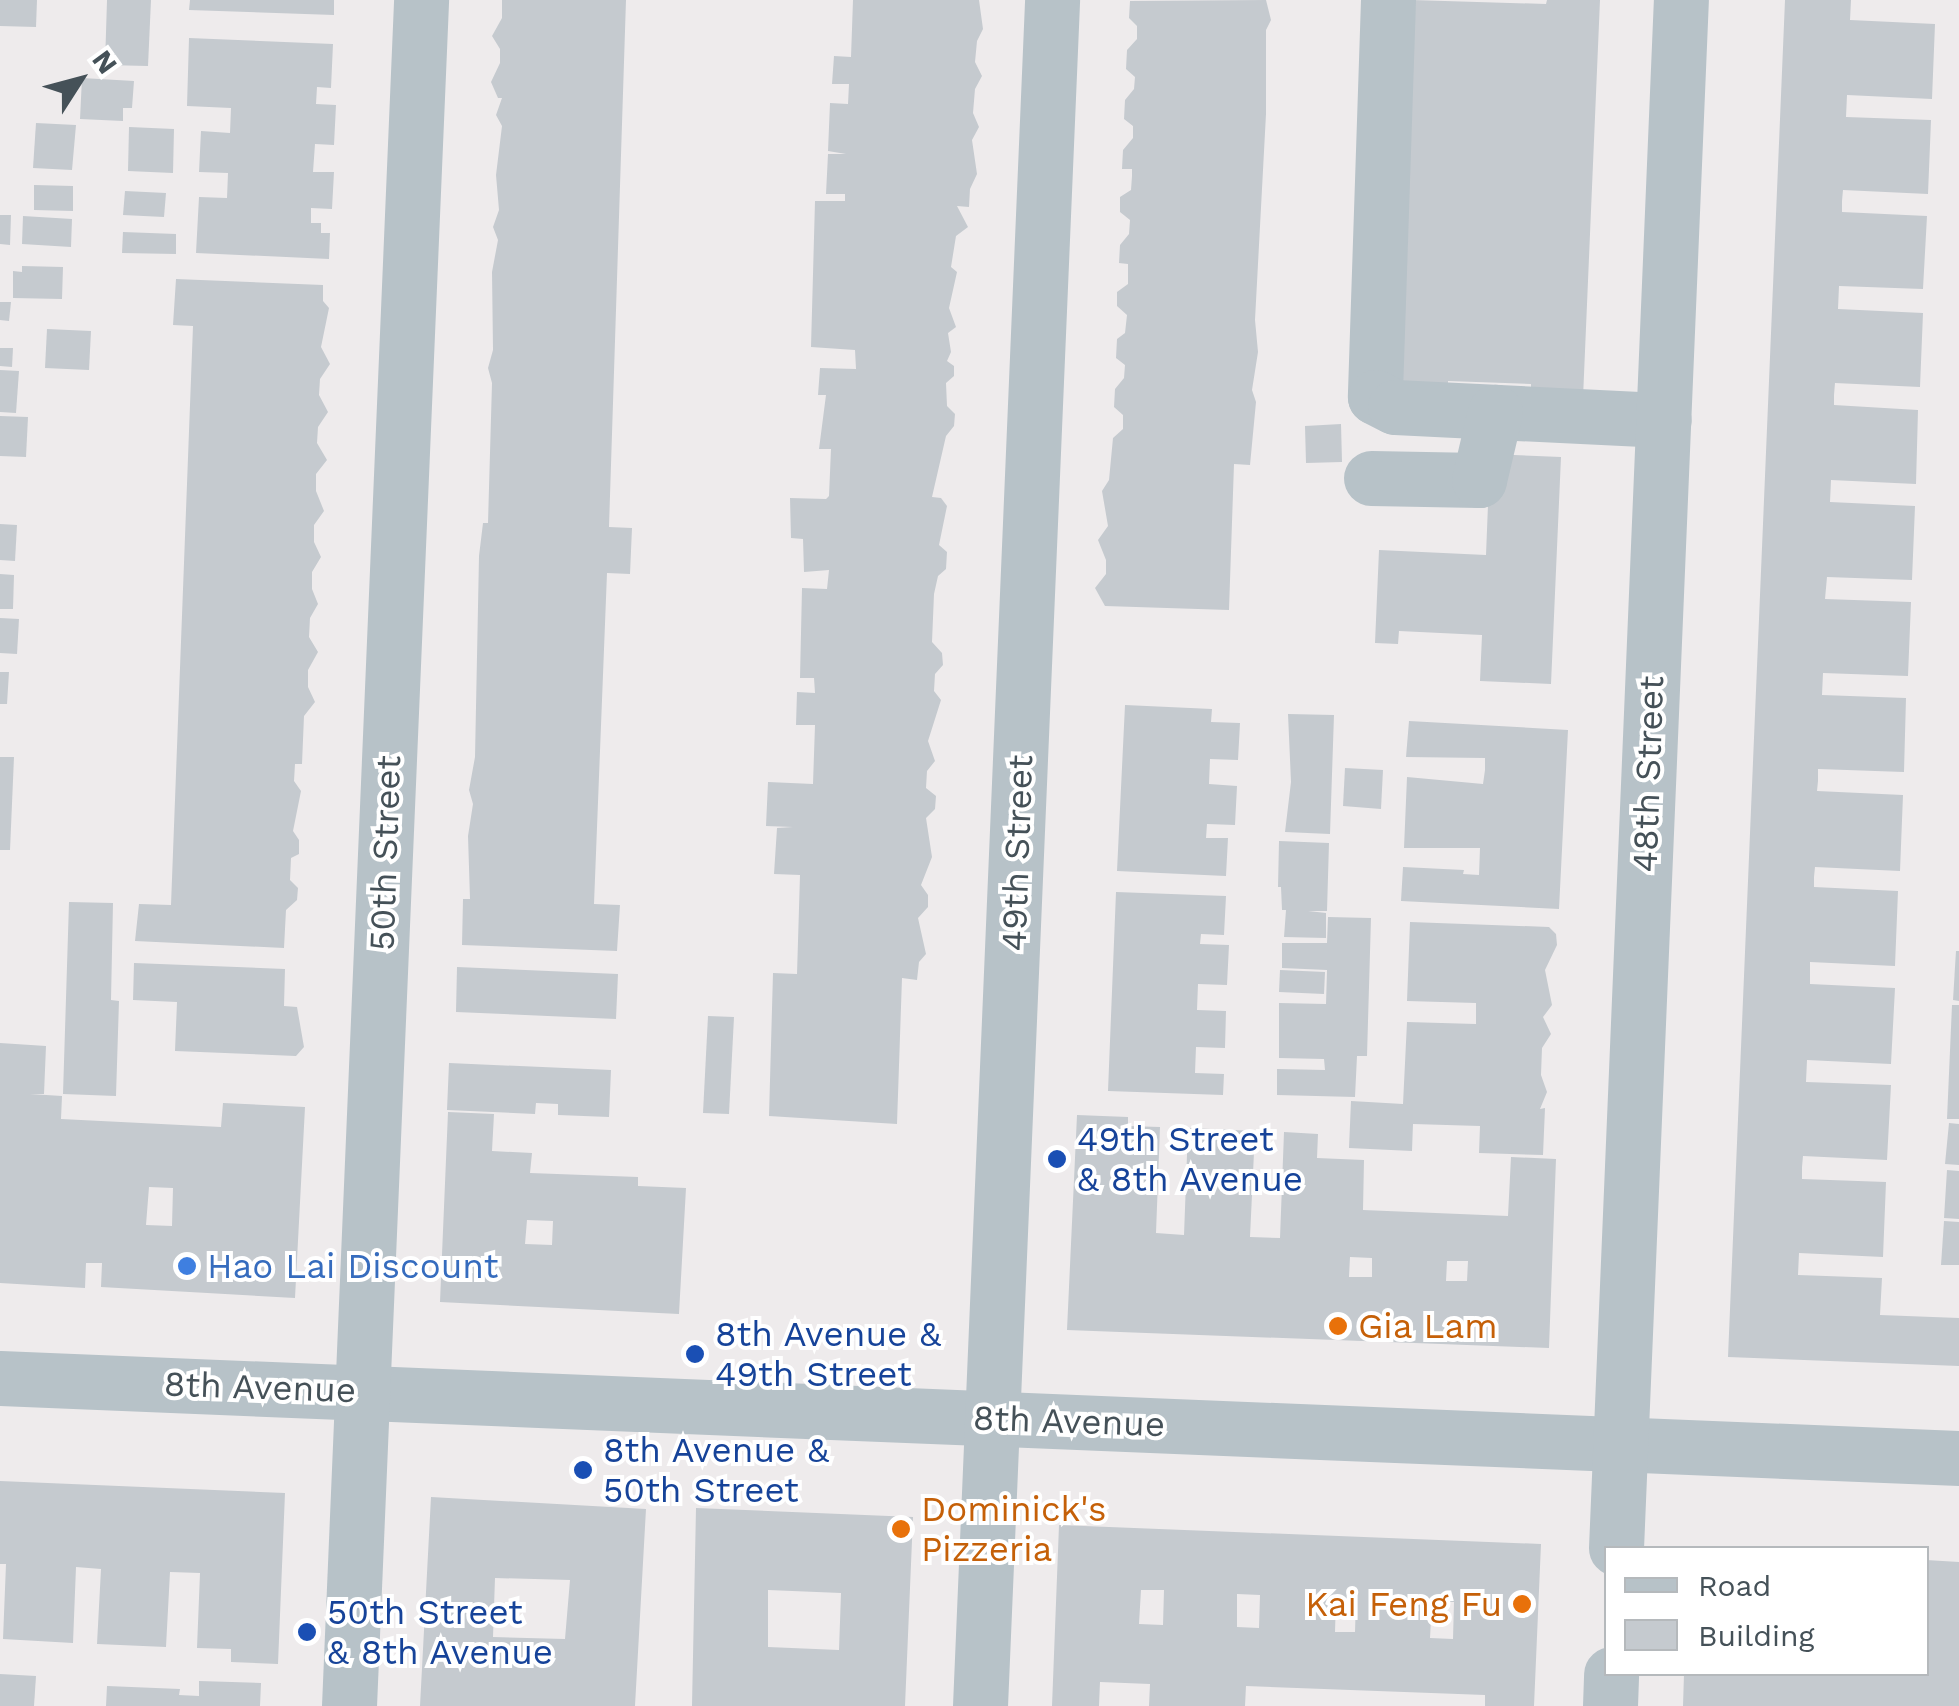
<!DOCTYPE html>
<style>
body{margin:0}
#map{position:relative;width:1959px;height:1706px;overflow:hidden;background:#eeebec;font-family:"Work Sans",sans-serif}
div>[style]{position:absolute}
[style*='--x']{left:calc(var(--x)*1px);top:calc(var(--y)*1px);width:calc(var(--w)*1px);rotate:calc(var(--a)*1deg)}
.building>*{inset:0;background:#c5cacf}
.minor>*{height:55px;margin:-27.5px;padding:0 27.5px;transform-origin:27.5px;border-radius:27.5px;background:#b7c2c8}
.dots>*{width:28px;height:28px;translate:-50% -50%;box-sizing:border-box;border:5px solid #fff;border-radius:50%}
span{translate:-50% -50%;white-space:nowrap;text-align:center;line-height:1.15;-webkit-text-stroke:8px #fff;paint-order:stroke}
.street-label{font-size:35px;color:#455158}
.transit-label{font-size:35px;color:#164399}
.left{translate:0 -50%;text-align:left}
.shop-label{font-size:35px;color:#366cbe}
.food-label{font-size:35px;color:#c56008}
.right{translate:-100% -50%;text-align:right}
.legend{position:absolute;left:1604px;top:1546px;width:325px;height:130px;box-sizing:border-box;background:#fff;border:2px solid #b5b9bc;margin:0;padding:12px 18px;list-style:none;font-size:30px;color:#455158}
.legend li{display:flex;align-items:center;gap:20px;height:50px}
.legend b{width:50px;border:2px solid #b5b9bc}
.north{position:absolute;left:30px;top:30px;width:100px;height:100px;-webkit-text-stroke:8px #fff;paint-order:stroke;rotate:54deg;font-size:28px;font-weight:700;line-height:40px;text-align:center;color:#455158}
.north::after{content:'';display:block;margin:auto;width:35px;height:45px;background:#455158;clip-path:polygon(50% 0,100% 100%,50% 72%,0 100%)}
</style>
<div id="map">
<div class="building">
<i style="clip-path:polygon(0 0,37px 0,36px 27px,0 26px)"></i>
<i style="clip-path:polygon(107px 0,151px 0,148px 66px,105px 65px)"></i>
<i style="clip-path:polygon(190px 0,334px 0,334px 15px,189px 10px)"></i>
<i style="clip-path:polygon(502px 0,626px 0,609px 527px,632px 528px,630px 574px,607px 573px,594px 904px,620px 905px,617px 951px,462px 945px,463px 899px,470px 899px,468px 836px,473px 804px,469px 790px,475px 757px,479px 556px,483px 523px,488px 523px,492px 383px,488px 368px,493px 350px,492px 272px,498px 240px,493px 227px,499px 210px,496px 175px,502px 126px,496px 115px,502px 98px,498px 98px,491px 82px,500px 63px,500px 49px,492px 36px,502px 18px)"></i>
<i style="clip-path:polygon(853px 0,979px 0,983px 29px,977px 41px,975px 62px,982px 76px,975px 89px,973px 113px,979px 127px,972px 140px,977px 174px,970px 189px,969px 207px,957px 206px,968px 227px,956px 236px,951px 267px,957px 272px,949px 308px,956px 327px,948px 333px,951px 352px,947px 361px,954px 366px,954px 376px,946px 383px,947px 406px,955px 414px,954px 426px,946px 436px,932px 497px,941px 498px,947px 506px,939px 545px,947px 552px,946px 569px,938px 576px,934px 594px,932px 642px,942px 653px,943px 665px,935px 674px,934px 691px,941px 700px,928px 741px,935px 761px,927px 771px,926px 788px,936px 796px,935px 809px,926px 818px,932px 857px,921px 885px,928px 895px,928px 907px,918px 918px,926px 954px,919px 962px,917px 980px,902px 978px,897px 1124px,769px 1116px,773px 973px,797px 974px,800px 875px,774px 874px,777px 828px,793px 827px,766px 826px,768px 782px,813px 784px,815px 725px,796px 725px,797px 692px,815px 693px,814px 678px,800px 678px,802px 588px,827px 589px,829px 570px,804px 572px,803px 539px,791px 538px,790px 498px,826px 499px,829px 496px,831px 449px,819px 449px,826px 395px,818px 395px,820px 368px,856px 369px,855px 350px,811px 347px,815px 201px,845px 201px,845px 194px,826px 194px,828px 154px,846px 154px,828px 151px,830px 103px,848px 104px,849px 84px,832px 84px,834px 56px,851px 57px)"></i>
<i style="clip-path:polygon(1266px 0,1271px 20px,1266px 30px,1266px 114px,1255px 320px,1258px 352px,1252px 390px,1256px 402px,1250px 465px,1234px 464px,1229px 610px,1105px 606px,1095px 588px,1106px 574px,1106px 560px,1098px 540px,1108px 526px,1102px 491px,1109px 480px,1113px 438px,1123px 429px,1123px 415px,1114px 407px,1115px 389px,1124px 378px,1125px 365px,1116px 358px,1117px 339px,1125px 333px,1127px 315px,1117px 306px,1117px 292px,1128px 284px,1128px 264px,1119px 263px,1120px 245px,1129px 234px,1130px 220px,1120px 212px,1120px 197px,1131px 190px,1132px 176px,1132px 169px,1122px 169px,1123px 150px,1133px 138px,1133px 126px,1124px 119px,1125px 100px,1134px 89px,1135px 77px,1126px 69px,1127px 50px,1137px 39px,1137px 26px,1129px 18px,1130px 1px)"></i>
<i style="clip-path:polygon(1412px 0,1546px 4px,1547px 0,1600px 0,1583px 398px,1531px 395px,1531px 384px,1448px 381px,1448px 392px,1395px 390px)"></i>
<i style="clip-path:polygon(1785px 0,1851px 0,1850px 20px,1935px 24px,1932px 99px,1847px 95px,1846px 117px,1931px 120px,1928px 194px,1843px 190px,1842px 201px,1842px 212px,1927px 216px,1923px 289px,1839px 286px,1838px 309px,1923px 313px,1920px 387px,1835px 383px,1834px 395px,1834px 405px,1918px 410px,1916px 484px,1831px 480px,1830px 502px,1915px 506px,1912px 580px,1827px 577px,1825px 599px,1911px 602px,1908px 676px,1823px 673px,1822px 695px,1906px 698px,1904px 772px,1818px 769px,1818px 781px,1817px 791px,1903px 795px,1900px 871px,1815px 867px,1814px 877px,1814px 887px,1898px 891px,1895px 966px,1810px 962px,1810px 984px,1895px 988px,1891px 1064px,1807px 1060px,1806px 1082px,1891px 1085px,1887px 1160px,1803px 1156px,1802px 1167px,1802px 1179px,1886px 1182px,1883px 1257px,1799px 1253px,1798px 1275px,1882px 1278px,1880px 1315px,1959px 1318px,1959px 1366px,1728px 1357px)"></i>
<i style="clip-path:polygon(189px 38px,333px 44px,331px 88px,317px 87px,316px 104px,336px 105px,334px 145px,315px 144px,313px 172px,334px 172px,332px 209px,311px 208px,311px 223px,321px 223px,321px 233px,330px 233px,329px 259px,196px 253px,199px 197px,227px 198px,228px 173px,199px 172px,201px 131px,230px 133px,231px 108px,187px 106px)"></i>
<i style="clip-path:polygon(82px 78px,134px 81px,132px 108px,123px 108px,123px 121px,80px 119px)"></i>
<i style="clip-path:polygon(36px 123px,76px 125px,72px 170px,33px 168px)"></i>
<i style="clip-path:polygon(129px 127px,174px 129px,173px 173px,128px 171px)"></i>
<i style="clip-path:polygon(34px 185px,73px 186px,73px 211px,34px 210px)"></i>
<i style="clip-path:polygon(125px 191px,166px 193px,164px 217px,123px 215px)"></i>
<i style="clip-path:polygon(0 215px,11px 215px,10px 245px,0 244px)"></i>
<i style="clip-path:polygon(23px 216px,72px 219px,71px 247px,22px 244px)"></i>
<i style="clip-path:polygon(123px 232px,176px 234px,176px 254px,122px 253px)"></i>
<i style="clip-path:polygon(22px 266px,63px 267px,62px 299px,13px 298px,13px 271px,22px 272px)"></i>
<i style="clip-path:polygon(176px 279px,323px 285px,323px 301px,329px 308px,321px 347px,330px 364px,320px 379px,319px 395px,328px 412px,318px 427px,317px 443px,327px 460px,316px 474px,316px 491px,324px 511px,314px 525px,314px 542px,321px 557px,312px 572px,312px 589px,318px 604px,310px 618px,309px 637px,318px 652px,308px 670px,308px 687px,315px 702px,304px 716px,302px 764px,295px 764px,294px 781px,301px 791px,293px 831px,299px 840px,299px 854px,291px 858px,290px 880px,298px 888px,297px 900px,286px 910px,284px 948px,135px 941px,139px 904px,171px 905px,193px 326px,173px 325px)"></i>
<i style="clip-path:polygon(0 302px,11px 302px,9px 321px,0 320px)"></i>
<i style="clip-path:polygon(47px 329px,91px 331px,89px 370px,45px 368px)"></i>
<i style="clip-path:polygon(0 348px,13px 348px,12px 367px,0 366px)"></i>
<i style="clip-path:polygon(0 370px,19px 371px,16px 413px,0 412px)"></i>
<i style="clip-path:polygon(0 416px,28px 417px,26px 457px,0 456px)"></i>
<i style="clip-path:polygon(1341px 424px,1342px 462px,1306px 463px,1305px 426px)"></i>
<i style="clip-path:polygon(1490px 454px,1561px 457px,1551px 684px,1480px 681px,1482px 635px,1399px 631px,1398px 644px,1375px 643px,1379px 550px,1486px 555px)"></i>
<i style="clip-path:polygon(0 524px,17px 525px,15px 561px,0 560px)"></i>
<i style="clip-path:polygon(0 574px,14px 575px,13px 609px,0 609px)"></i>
<i style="clip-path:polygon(0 618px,19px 619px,17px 654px,0 653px)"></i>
<i style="clip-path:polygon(0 672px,9px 672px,7px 704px,0 704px)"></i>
<i style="clip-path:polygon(1125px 705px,1212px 709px,1211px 722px,1240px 723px,1238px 760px,1210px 759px,1209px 784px,1237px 786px,1235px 825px,1207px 824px,1206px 838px,1228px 838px,1226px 876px,1117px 871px)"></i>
<i style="clip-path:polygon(1288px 714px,1334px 715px,1330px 834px,1285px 832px,1291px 782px)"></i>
<i style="clip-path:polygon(1409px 721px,1568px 730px,1559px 909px,1401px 901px,1403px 867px,1464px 870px,1463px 874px,1479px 875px,1480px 848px,1404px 848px,1407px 777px,1483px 784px,1485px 770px,1485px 758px,1406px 757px)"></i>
<i style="clip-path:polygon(0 757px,14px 757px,10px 850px,0 850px)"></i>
<i style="clip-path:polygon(1345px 768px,1383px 770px,1381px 809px,1343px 806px)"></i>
<i style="clip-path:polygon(1279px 841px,1329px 843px,1327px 911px,1308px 911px,1326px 913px,1326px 938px,1284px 937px,1286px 910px,1282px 910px,1281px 887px,1278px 887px)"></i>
<i style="clip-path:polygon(1116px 892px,1226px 896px,1224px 935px,1201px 934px,1200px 944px,1229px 945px,1227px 985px,1198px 984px,1197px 1010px,1226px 1011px,1225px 1048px,1196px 1047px,1195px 1073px,1224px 1074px,1223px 1095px,1108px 1091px)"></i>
<i style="clip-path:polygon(69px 902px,113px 903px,111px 1000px,119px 1001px,116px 1096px,63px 1094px)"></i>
<i style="clip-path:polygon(1328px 917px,1371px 918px,1367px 1056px,1357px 1056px,1355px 1097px,1277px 1095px,1277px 1069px,1325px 1070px,1324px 1059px,1279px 1058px,1279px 1003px,1326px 1004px,1327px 970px,1282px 968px,1282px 943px,1327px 943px)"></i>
<i style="clip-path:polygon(1410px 922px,1549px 927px,1556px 934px,1557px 945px,1545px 970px,1552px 1005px,1543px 1017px,1551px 1034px,1542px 1048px,1541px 1075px,1547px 1092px,1540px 1109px,1545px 1108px,1543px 1155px,1479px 1153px,1480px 1126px,1413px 1124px,1412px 1151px,1349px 1148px,1351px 1101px,1403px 1104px,1407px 1022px,1476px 1024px,1476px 1003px,1407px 1001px)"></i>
<i style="clip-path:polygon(1956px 951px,1959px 951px,1959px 1001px,1953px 1000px)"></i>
<i style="clip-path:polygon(134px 963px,285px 969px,284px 1006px,297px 1007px,304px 1047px,296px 1056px,175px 1051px,177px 1002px,133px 1000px)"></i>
<i style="clip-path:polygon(457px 967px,618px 974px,616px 1019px,456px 1012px)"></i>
<i style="clip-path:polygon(1280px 970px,1325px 972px,1324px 994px,1279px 992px)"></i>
<i style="clip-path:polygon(1952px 1005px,1959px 1005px,1959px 1119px,1947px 1119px)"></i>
<i style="clip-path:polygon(708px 1016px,734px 1017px,729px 1114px,703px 1113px)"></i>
<i style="clip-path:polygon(evenodd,0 1043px,46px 1046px,44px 1094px,30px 1094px,62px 1096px,61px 1119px,221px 1127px,223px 1103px,305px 1107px,295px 1298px,101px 1287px,102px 1263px,86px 1263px,85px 1288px,0 1283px,0 1043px,149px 1187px,173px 1188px,172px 1226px,146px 1225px,149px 1187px)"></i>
<i style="clip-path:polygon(449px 1063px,611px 1070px,609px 1117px,558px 1115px,558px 1104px,536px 1103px,535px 1114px,447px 1110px)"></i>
<i style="clip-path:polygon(evenodd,448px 1112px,494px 1114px,492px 1151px,532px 1153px,530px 1173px,638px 1177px,638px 1186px,686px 1188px,679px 1314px,440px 1302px,448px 1112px,527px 1220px,553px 1221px,552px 1245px,525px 1244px,527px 1220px)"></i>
<i style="clip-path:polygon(evenodd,1077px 1115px,1128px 1117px,1128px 1126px,1160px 1127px,1156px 1233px,1184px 1235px,1188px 1128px,1255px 1131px,1250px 1237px,1280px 1238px,1284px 1132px,1318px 1134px,1317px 1158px,1364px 1160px,1363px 1210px,1508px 1216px,1511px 1157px,1556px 1159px,1549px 1348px,1067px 1330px,1077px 1115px,1350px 1257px,1372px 1258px,1372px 1277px,1349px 1277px,1350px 1257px,1077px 1115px,1447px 1261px,1468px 1261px,1467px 1281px,1446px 1281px,1447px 1261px)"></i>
<i style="clip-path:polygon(1949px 1123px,1959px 1124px,1959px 1165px,1945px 1164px)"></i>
<i style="clip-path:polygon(1947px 1170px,1959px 1171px,1959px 1219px,1944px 1218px)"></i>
<i style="clip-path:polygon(1944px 1221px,1959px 1222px,1959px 1265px,1941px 1265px)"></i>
<i style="clip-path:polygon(0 1481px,285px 1493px,278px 1664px,231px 1662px,231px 1649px,197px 1648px,200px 1573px,170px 1572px,166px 1647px,97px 1644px,101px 1569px,76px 1567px,73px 1643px,3px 1639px,6px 1564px,0 1564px)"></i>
<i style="clip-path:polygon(evenodd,431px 1497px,646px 1509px,635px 1706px,420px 1706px,431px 1497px,495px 1578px,570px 1580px,565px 1639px,493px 1637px,495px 1578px)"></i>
<i style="clip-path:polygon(evenodd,696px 1508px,913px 1517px,905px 1706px,692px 1706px,696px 1508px,768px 1590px,841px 1593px,839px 1650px,768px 1647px,768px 1590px)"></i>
<i style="clip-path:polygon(evenodd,1059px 1525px,1541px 1544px,1534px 1706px,1485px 1706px,1485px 1695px,1246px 1686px,1245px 1706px,1149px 1706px,1150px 1684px,1100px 1682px,1099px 1706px,1052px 1706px,1059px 1525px,1141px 1590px,1164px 1590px,1163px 1625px,1139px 1624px,1141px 1590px,1059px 1525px,1237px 1594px,1260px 1595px,1259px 1628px,1237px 1627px,1237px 1594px,1059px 1525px,1336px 1598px,1356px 1599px,1355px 1632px,1335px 1632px,1336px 1598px,1059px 1525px,1432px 1601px,1454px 1602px,1453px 1639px,1430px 1638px,1432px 1601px)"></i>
<i style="clip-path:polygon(1926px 1560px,1959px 1562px,1959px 1706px,1683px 1706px,1684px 1674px,1926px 1674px)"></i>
<i style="clip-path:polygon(0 1674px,36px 1676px,34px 1706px,0 1706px)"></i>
<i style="clip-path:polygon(199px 1681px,261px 1683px,260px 1706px,106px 1706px,107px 1686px,180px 1689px,179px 1695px,199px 1696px)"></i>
</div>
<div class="minor">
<i style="--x:1388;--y:0;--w:397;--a:91.9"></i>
<i style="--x:1375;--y:397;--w:22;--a:27"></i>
<i style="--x:1395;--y:407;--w:269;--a:2.8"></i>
<i style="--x:1371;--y:478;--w:108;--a:1.1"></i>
<i style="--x:1479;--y:480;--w:70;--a:-76.8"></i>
<i style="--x:0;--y:1378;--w:1961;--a:2.34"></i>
<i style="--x:1616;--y:1548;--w:1549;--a:-87.6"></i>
<i style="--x:349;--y:1706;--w:1708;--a:-87.58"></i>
<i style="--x:980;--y:1706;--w:1708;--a:-87.58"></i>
<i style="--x:1610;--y:1706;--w:32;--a:-88"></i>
</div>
<div class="dots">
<i style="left:1057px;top:1159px;background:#1a4fb4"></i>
<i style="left:187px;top:1266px;background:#3f7fe0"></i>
<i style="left:1338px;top:1326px;background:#e8710a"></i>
<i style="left:695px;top:1354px;background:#1a4fb4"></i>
<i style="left:583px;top:1470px;background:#1a4fb4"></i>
<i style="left:901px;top:1529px;background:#e8710a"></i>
<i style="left:1522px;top:1604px;background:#e8710a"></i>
<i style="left:307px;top:1632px;background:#1a4fb4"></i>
</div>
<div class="street-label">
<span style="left:1648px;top:774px;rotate:-88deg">48th Street</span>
<span style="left:385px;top:853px;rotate:-88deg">50th Street</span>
<span style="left:1017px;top:853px;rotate:-88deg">49th Street</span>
<span style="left:260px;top:1387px;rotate:2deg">8th Avenue</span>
<span style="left:1069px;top:1421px;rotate:2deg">8th Avenue</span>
</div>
<div class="transit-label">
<span class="left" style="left:1077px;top:1159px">49th Street<br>&amp; 8th Avenue</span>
<span class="left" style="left:715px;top:1354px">8th Avenue &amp;<br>49th Street</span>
<span class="left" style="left:603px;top:1470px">8th Avenue &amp;<br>50th Street</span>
<span class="left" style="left:327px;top:1632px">50th Street<br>&amp; 8th Avenue</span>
</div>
<div class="shop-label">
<span class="left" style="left:207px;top:1266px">Hao Lai Discount</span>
</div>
<div class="food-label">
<span class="left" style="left:1358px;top:1326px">Gia Lam</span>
<span class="left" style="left:921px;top:1529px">Dominick's<br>Pizzeria</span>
<span class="right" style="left:1502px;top:1604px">Kai Feng Fu</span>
</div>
<ul class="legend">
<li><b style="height:12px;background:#b7c2c8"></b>Road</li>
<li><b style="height:28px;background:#c5cacf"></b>Building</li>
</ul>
<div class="north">N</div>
</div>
